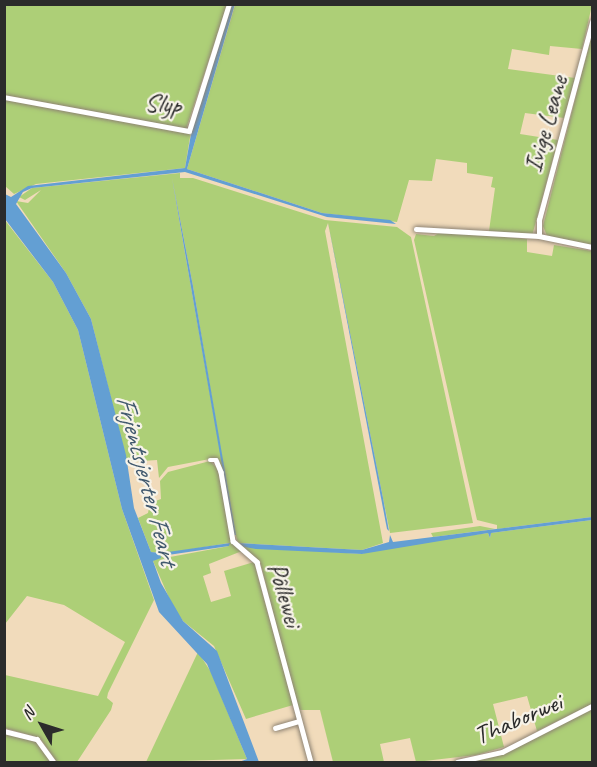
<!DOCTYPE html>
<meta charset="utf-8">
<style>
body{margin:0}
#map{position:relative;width:597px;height:767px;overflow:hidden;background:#f1dbbb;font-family:Caveat,sans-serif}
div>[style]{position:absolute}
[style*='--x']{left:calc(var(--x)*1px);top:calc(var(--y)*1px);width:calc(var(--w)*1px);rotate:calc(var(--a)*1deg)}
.green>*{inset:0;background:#adcf77}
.water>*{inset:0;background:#639fd3}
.roads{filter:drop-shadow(0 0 2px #8e8373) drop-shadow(0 0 2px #8e8373)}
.minor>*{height:4.5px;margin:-2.25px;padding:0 2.25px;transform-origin:2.25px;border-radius:2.25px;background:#fff}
span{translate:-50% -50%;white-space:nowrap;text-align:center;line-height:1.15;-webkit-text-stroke:4.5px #f7f3e8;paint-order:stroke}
.street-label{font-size:26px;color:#2b2b2b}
.water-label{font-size:27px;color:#41596e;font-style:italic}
.frame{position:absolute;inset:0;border:6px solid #2b2b2b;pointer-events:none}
.north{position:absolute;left:12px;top:695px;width:60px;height:60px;-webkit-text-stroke:4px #f7f3e8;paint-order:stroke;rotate:309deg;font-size:16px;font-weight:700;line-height:24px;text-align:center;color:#2b2b2b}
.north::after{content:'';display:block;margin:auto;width:21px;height:27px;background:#2b2b2b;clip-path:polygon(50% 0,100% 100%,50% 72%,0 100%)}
</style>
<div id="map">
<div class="green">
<i style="clip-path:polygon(4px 5px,27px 6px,227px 5px,186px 129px,5px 95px)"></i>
<i style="clip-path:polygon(235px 5px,592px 5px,582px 49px,550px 46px,549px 55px,512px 49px,508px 69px,575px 78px,564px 118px,525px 113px,520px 134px,558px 140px,532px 236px,489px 231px,495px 188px,491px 187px,493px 177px,467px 173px,467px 163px,436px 159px,432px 181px,409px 180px,397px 222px,322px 213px,187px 169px)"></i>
<i style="clip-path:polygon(592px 33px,592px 244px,588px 245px,547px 236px,543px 226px)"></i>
<i style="clip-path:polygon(4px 98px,191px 131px,185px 168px,36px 184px,14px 194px,5px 186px)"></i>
<i style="clip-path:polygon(evenodd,180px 173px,180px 178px,193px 178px,325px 220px,397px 227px,411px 237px,473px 523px,390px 533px,328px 223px,325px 231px,383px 543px,362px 550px,238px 543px,215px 458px,168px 467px,159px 478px,157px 460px,127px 462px,91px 319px,66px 273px,16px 201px,28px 203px,41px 190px,25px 200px,19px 197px,32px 188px,180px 173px,172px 178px,193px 286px,235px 535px,186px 259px,172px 178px)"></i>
<i style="clip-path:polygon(4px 219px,53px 282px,78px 330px,122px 509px,154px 600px,108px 693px,107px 698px,113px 703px,111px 710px,77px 762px,57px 762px,40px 738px,5px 728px,5px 675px,98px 696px,125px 642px,64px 605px,27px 596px,5px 624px)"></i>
<i style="clip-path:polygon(442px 231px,527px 239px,527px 252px,552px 256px,554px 245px,592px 251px,592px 517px,497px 529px,497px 525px,477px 520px,414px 240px,416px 234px,434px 236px)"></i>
<i style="clip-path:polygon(evenodd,210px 461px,218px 469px,233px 542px,242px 551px,209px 564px,211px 573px,203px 576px,211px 602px,231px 596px,224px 571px,254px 562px,293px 705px,246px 719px,214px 646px,183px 621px,173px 607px,153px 561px,160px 553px,151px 552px,138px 518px,148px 513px,150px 503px,161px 499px,160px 481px,168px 472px,210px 461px,229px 543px,229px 546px,170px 557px,168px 553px,229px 543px)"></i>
<i style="clip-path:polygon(592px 520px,592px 704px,537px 731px,527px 696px,493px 704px,504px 747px,476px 755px,416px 762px,410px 738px,380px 744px,384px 762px,333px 762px,320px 710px,298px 710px,260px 561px,239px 546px,362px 554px,375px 548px,488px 533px,490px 538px,491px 533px)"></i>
<i style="clip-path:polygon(480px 526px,495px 529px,433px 537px,431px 533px)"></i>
<i style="clip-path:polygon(198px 652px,211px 672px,247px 759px,146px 762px)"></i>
<i style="clip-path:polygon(592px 708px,592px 762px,462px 762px,498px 755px)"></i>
<i style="clip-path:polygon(5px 733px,37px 742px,51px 762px,5px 762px)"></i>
</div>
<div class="water">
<i style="clip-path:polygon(235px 4px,187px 169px,322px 213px,390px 220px,396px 224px,327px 217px,185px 172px,32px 188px,23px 192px,16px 204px,66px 273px,91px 319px,126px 455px,134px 508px,151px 552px,160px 553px,161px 558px,153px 561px,161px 583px,183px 621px,217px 651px,259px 762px,239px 762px,247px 759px,207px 664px,159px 612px,122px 509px,78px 330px,53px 282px,5px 219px,5px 194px,11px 197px,28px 186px,185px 168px,193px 123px,231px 5px)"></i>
<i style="clip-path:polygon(172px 178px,193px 286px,236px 535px,234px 535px)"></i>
<i style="clip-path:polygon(328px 222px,383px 498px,389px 531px,387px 529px)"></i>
<i style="clip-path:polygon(592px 517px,592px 520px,491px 533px,490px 538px,488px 533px,362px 554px,256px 549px,239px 546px,235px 539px,238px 543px,362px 550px,389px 542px,390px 535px,393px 542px)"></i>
<i style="clip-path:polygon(230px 543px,229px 546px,168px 555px,168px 552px)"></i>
</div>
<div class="roads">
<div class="minor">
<i style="--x:4;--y:97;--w:188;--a:10.4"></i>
<i style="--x:189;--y:131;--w:133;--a:-72.5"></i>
<i style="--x:416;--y:229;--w:123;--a:3.3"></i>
<i style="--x:539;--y:236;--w:54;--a:11.7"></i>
<i style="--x:539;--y:236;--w:16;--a:-90"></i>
<i style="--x:539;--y:220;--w:205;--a:-75"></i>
<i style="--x:210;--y:460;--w:6;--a:0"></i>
<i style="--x:216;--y:460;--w:13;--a:67"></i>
<i style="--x:221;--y:472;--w:70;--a:80.1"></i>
<i style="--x:233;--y:541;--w:32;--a:41"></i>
<i style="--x:257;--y:562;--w:207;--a:74.9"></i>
<i style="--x:275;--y:728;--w:25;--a:-16"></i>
<i style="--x:4;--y:731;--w:34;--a:14"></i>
<i style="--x:37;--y:739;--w:29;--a:54"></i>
<i style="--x:457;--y:762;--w:46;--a:-12.5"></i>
<i style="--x:502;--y:752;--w:101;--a:-27.1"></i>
</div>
</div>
<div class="street-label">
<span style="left:163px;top:104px;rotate:7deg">Slyp</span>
<span style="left:546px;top:124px;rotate:-74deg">Ivige Leane</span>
<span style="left:285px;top:595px;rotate:74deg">Pôllewei</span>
<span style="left:518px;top:719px;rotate:-23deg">Thaborwei</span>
</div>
<div class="water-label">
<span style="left:147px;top:480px;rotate:75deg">Frjentsjerter Feart</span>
</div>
<div class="frame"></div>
<div class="north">N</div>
</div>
